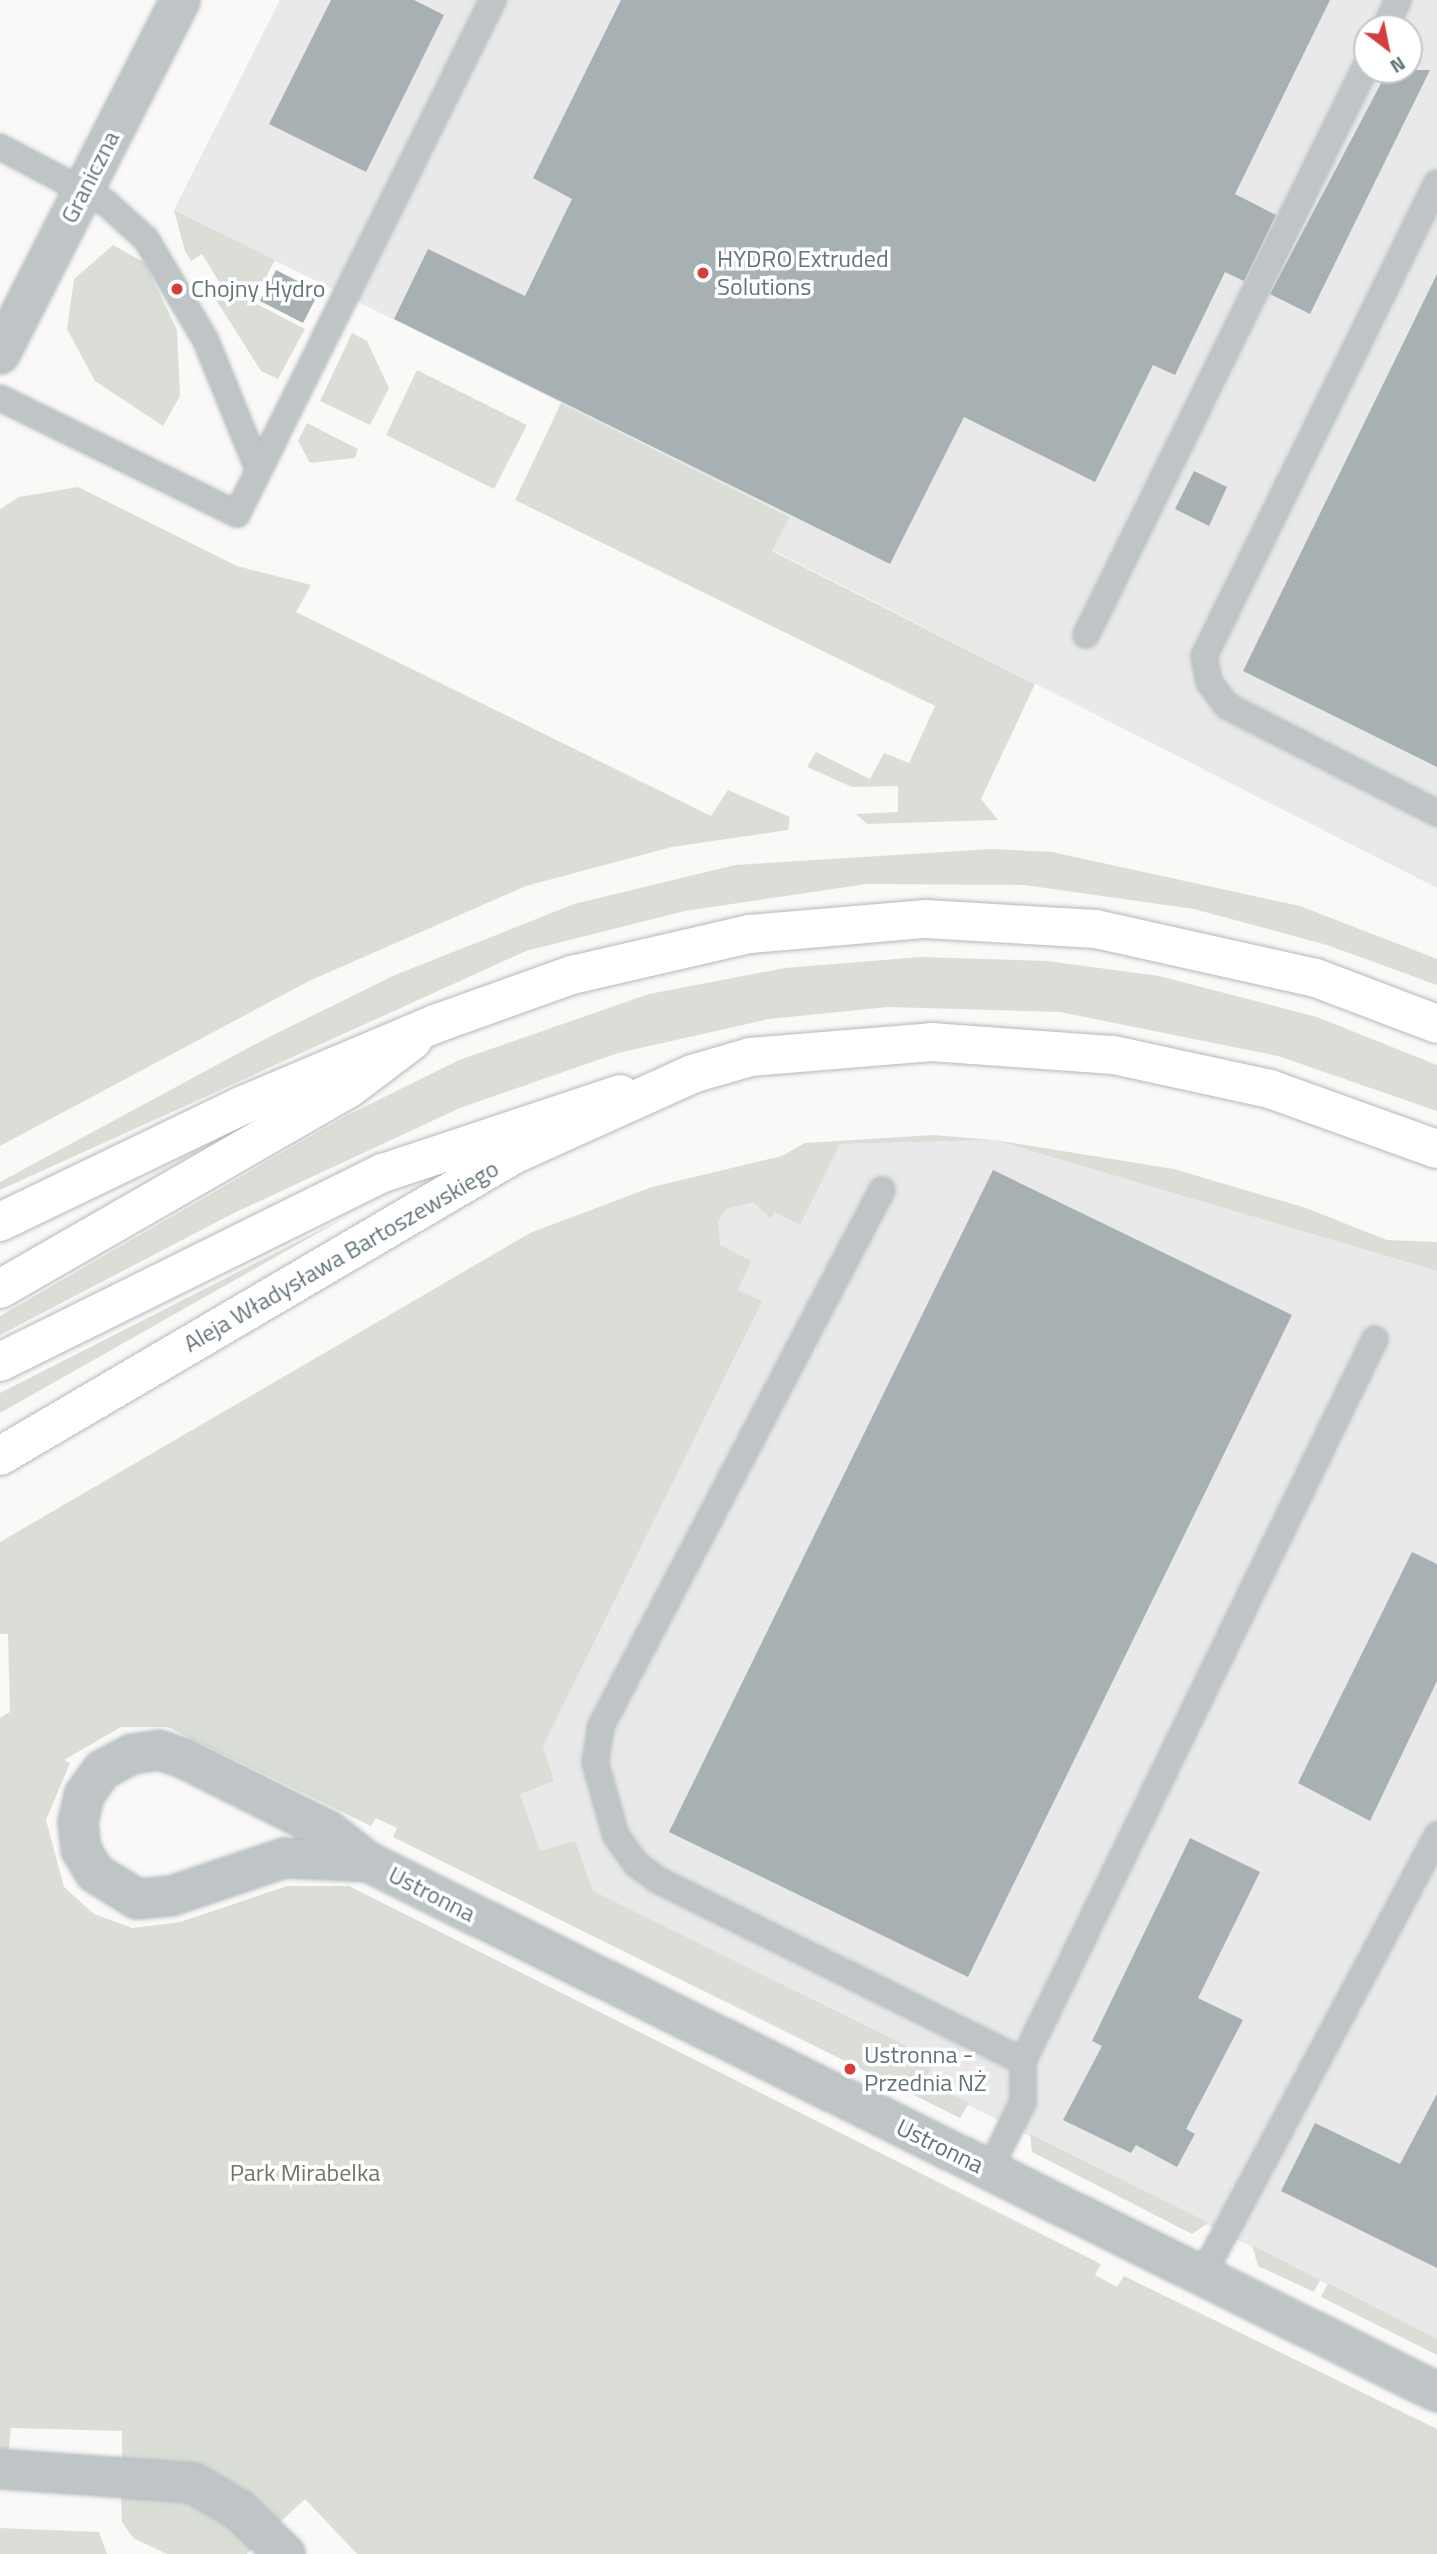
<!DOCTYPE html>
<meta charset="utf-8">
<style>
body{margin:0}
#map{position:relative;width:1437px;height:2554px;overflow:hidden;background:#faf9f8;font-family:"Titillium Web",sans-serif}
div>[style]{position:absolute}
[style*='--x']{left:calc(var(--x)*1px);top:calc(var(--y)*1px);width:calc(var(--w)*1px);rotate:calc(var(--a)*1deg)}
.built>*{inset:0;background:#e8e9e8}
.green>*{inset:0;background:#dbded7}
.building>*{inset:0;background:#a7b1b4}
.roads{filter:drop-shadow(0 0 2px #b2babc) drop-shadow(0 0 2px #b2babc)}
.service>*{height:24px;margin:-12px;padding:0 12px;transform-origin:12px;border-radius:12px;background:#bfc5c7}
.minor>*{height:38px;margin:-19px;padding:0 19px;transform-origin:19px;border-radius:19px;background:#bfc5c7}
.secondary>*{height:38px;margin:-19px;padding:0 19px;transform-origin:19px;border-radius:19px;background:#fff}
.primary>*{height:38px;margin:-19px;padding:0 19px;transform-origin:19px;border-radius:19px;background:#fff}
.dots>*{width:19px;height:19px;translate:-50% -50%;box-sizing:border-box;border:4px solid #fff;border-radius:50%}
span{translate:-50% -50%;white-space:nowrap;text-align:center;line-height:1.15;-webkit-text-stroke:7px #fff;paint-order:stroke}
.street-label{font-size:24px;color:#63757a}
.poi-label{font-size:24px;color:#63757a}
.left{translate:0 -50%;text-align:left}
.park-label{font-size:24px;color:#6d7966}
.north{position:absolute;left:1353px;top:14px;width:70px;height:70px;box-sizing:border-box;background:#fff;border:2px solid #c1c8ca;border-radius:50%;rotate:148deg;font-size:19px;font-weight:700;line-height:28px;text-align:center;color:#63757a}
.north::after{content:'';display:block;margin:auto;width:24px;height:32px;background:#d43e3d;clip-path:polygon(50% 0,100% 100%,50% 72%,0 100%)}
</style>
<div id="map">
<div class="built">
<i style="clip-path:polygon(evenodd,280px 0,1437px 0,1437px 888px,772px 550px,790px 517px,174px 210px,280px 0,1367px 28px,1409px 28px,1409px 70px,1367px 70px,1367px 28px)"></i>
<i style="clip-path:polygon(994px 1140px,1437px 1271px,1437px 2339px,472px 1858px,676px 1232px,839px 1144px)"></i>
</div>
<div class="green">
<i style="clip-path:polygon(174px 210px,275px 260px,253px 302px,305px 329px,278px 379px,261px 371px,211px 292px,221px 285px,202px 254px,191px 261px,185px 251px)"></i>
<i style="clip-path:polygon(113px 245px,145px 263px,177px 330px,180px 396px,163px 426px,95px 381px,67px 329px,74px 279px)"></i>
<i style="clip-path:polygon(352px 333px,367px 341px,389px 388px,370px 425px,320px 401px)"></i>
<i style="clip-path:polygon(417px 370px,527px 425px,494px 489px,386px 435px)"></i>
<i style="clip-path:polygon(561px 403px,790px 517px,772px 551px,1035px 684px,981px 799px,998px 820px,867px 824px,856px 814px,898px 812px,898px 786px,852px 787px,807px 767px,816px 752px,870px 779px,884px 753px,909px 763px,935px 706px,515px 500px)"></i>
<i style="clip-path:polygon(307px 423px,358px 449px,355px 458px,310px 463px,298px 441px)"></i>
<i style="clip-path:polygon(78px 487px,237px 566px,311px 585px,296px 612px,711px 816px,728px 790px,790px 817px,788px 830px,672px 847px,526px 886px,309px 981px,0 1146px,0 509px,19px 497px)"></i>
<i style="clip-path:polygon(992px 849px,1052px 852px,1300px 906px,1437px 959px,1437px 985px,1327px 945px,1194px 909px,1024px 885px,867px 884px,685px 911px,526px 951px,0 1190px,0 1182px,265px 1039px,395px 975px,574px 904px,735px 865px)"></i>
<i style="clip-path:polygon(920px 957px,1047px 961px,1159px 976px,1317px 1017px,1437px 1065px,1437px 1111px,1278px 1056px,1060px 1012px,888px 1007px,769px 1019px,618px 1053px,460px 1108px,234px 1213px,0 1335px,0 1316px,344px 1117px,459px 1060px,649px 994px,785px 968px)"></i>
<i style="clip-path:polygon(933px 1135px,994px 1140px,1174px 1169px,1306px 1208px,1387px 1240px,1437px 1242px,1437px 1271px,994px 1140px,840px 1144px,800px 1225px,774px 1212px,771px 1219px,753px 1202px,726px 1209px,718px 1221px,720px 1245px,751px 1261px,738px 1290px,762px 1301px,543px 1746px,554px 1781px,520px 1794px,540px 1851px,575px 1841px,593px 1891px,935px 2060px,924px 2081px,969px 2103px,960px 2118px,393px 1837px,397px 1828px,376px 1818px,371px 1826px,168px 1727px,121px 1727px,64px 1760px,70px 1763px,46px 1820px,64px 1887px,94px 1914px,132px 1928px,180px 1922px,287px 1886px,349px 1886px,1101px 2264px,1095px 2275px,1117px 2287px,1124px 2276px,1437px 2429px,1437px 2554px,357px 2554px,305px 2499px,279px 2523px,122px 2461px,122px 2431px,11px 2428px,8px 2456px,0 2455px,0 1718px,10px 1712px,8px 1634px,0 1634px,0 1542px,530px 1233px,652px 1187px,782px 1156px,805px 1143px)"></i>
<i style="clip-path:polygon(348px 1216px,0 1413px,0 1393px)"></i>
<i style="clip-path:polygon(1030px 2134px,1201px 2219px,1208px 2223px,1192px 2234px,1032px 2152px)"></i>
<i style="clip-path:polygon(1252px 2245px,1320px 2280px,1314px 2292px,1258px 2266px)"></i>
<i style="clip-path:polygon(1328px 2283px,1437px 2339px,1437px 2355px,1321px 2297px)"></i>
<i style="clip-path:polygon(121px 2491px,195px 2500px,257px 2544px,247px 2554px,167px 2554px,133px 2538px,122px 2522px)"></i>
<i style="clip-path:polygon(0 2528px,99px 2532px,107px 2554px,0 2554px)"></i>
</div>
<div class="building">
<i style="clip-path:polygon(331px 0,414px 0,444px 15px,366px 172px,269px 124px)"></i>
<i style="clip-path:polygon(621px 0,1330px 0,1235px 194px,1276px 215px,1244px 281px,1225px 272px,1175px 375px,1153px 365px,1095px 482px,964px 417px,890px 564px,394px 319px,428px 249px,525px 296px,572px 199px,533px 178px)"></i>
<i style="clip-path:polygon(1388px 70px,1430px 70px,1310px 314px,1270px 294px)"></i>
<i style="clip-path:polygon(276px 270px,319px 292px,303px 323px,260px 301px)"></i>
<i style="clip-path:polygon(1437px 274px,1437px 767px,1243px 671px)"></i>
<i style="clip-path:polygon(1194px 471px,1227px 487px,1209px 526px,1175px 509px)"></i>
<i style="clip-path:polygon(993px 1170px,1292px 1315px,968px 1977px,669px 1832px)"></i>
<i style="clip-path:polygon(1412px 1552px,1437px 1564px,1437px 1681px,1370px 1821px,1298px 1783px)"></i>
<i style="clip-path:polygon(1190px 1838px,1260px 1872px,1198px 1998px,1243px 2020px,1186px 2129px,1195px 2134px,1177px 2167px,1136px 2145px,1131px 2153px,1063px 2120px,1102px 2046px,1092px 2041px)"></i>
<i style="clip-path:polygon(1437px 2094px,1437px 2268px,1281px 2191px,1315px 2123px,1400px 2164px)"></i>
</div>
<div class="roads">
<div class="service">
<i style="--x:1385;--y:28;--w:31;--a:-65"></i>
<i style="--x:0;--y:147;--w:120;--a:27.8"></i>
<i style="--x:106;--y:203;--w:54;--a:42"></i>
<i style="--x:146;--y:239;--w:118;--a:59.5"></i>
<i style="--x:206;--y:341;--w:138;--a:67.9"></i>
<i style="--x:1437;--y:183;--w:527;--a:116.22"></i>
<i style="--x:1204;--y:656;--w:26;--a:79"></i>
<i style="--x:1209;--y:682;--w:30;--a:53"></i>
<i style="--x:1227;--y:706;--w:236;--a:27"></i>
<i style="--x:0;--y:398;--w:264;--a:26.1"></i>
<i style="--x:237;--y:514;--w:574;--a:-63.52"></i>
<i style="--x:1086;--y:635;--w:636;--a:-63.8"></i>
<i style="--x:882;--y:1190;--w:605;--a:117.67"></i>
<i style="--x:601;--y:1726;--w:36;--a:99"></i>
<i style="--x:595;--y:1762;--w:77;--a:74.2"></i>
<i style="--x:616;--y:1836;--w:34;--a:54"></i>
<i style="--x:636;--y:1864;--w:27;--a:36"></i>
<i style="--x:658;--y:1880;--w:407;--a:26.4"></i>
<i style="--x:989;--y:2170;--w:76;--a:-63.4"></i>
<i style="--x:1023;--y:2102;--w:41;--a:-90"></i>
<i style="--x:1023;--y:2061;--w:803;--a:-64.01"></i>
<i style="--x:1202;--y:2276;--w:500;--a:-61.9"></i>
</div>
<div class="minor">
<i style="--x:0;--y:354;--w:397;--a:-63"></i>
<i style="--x:368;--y:1862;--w:84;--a:-177.3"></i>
<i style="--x:284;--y:1858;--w:119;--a:161.4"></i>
<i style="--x:171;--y:1896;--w:34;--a:175"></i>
<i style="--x:137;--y:1899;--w:49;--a:-148.2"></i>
<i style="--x:95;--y:1873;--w:27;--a:-121"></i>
<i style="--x:81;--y:1850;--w:28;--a:-96"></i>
<i style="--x:78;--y:1822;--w:28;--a:-77"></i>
<i style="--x:84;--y:1795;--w:31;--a:-54"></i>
<i style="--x:102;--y:1770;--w:34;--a:-28"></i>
<i style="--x:132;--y:1754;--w:27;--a:-8"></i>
<i style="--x:159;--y:1750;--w:25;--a:18"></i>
<i style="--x:183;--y:1758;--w:163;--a:26.6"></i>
<i style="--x:329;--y:1831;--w:50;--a:38.5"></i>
<i style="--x:368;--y:1862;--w:1193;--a:26.37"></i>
<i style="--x:0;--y:2469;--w:194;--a:4.1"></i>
<i style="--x:193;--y:2483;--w:53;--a:30.4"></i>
<i style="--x:239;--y:2510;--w:64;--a:43.7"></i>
</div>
<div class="secondary">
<i style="--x:0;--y:1289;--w:401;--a:-29.9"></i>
<i style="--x:348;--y:1089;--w:81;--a:-37"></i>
<i style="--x:0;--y:1362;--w:427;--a:-26.3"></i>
<i style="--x:383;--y:1173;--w:250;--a:-18.4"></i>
</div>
<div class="primary">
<i style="--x:0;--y:1222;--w:270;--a:-25.7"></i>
<i style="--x:243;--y:1105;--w:208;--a:-22.9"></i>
<i style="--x:435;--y:1024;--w:145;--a:-19.7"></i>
<i style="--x:572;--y:975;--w:183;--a:-13"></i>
<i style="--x:750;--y:934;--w:177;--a:-4.9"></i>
<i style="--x:926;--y:919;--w:170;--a:3.4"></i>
<i style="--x:1096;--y:929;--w:225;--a:12.6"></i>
<i style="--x:1316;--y:978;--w:129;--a:20.8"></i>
<i style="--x:0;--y:1456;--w:595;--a:-30.4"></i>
<i style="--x:513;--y:1155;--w:196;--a:-24.3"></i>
<i style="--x:692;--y:1074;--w:60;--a:-16.3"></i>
<i style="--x:750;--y:1057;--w:182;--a:-4.7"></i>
<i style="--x:931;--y:1042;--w:183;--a:4.1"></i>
<i style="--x:1114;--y:1055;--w:160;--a:12.3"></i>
<i style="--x:1270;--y:1089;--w:177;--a:19.8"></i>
</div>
</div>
<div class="dots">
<i style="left:703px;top:273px;background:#d43e3d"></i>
<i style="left:177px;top:289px;background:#d43e3d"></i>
<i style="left:850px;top:2069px;background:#d43e3d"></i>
</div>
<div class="street-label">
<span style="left:90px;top:177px;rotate:-63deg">Graniczna</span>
<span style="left:341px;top:1256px;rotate:-30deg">Aleja Władysława Bartoszewskiego</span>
<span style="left:432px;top:1894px;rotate:27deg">Ustronna</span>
<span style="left:940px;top:2146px;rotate:26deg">Ustronna</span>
</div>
<div class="poi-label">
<span class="left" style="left:717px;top:273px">HYDRO Extruded<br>Solutions</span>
<span class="left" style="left:191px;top:289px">Chojny Hydro</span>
<span class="left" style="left:864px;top:2069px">Ustronna -<br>Przednia NŻ</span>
</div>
<div class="park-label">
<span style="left:305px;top:2173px">Park Mirabelka</span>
</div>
<div class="north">N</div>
</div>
